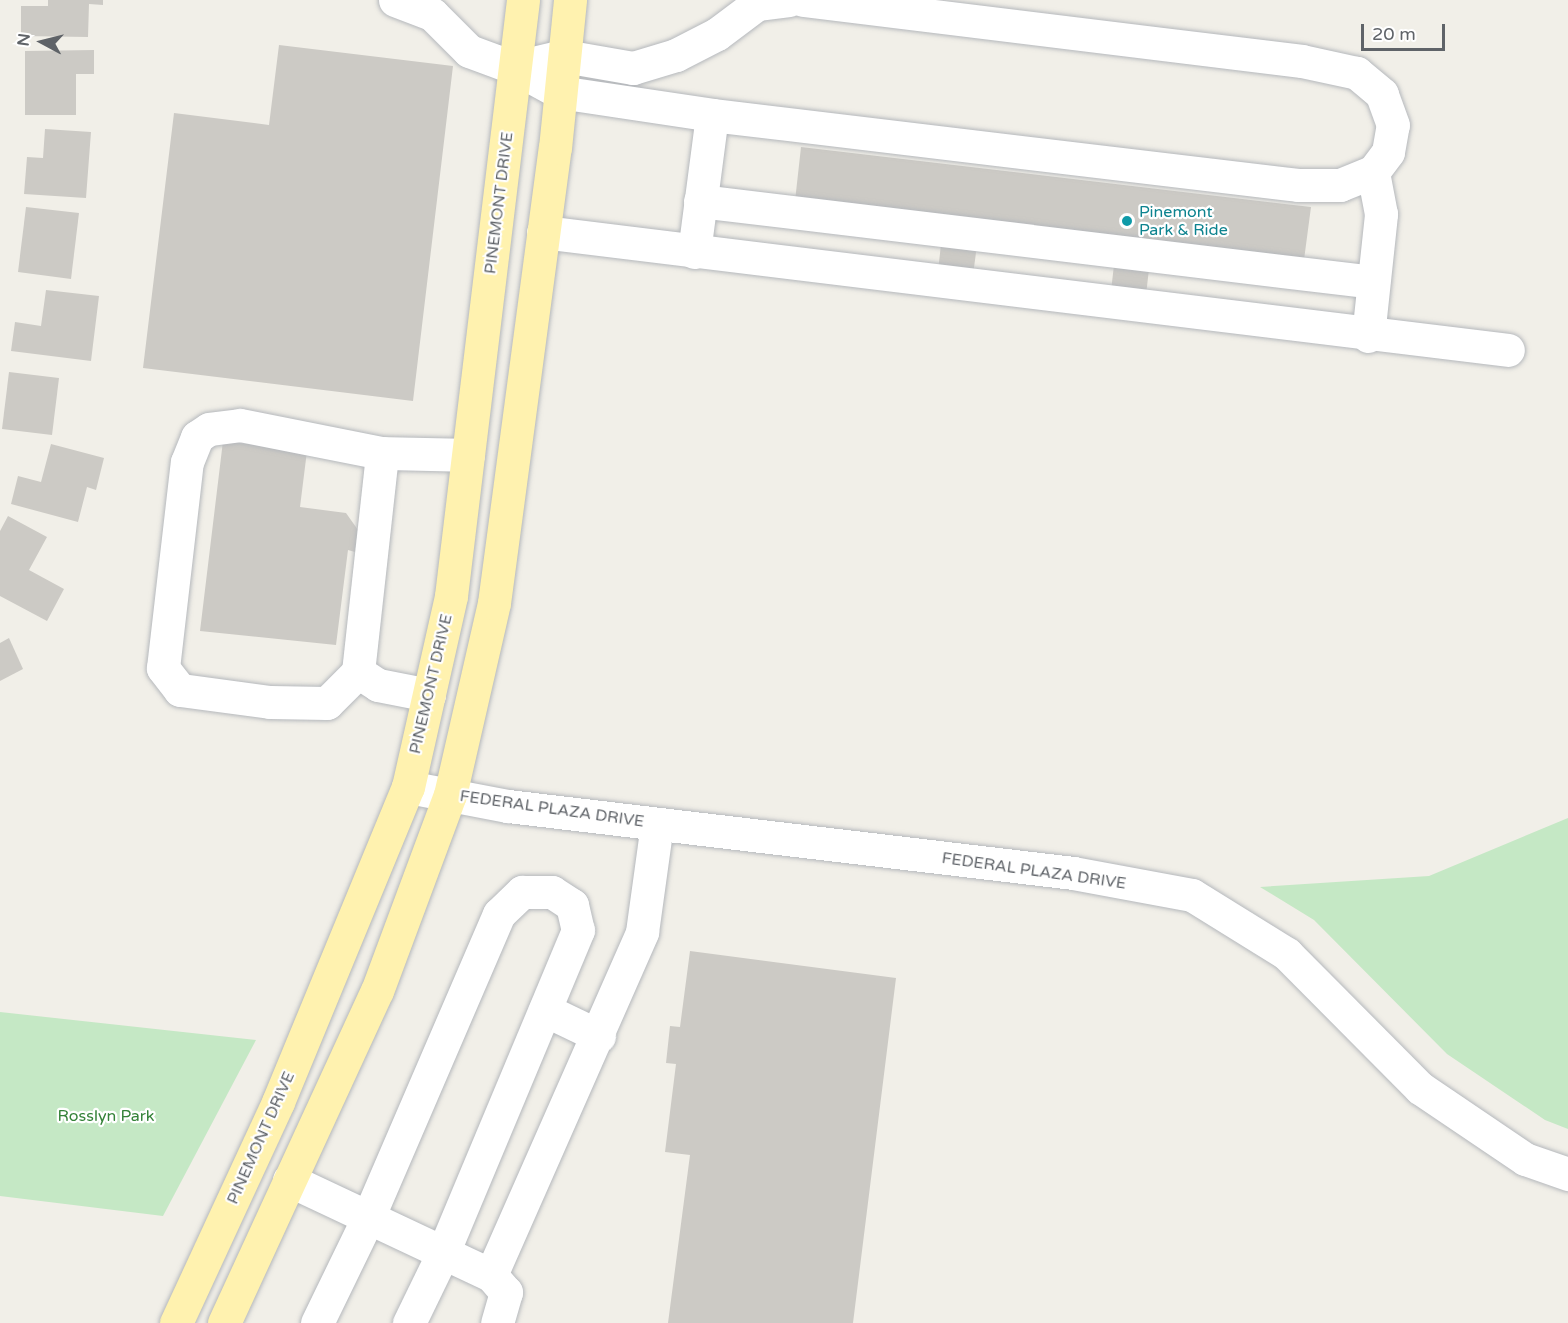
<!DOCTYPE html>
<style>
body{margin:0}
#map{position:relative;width:1568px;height:1323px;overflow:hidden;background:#f1efe8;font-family:"Varela Round",sans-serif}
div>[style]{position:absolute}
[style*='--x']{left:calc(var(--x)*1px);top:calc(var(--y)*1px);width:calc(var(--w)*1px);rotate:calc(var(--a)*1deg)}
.green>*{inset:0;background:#c5e8c5}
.building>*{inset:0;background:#cccac5}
.roads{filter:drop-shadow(0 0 2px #b5b8bc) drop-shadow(0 0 2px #b5b8bc)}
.minor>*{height:33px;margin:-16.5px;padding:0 16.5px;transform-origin:16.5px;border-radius:16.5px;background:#fff}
.major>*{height:33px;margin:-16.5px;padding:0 16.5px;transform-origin:16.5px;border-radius:16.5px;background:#fff2af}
.dots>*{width:16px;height:16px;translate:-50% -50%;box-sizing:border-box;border:3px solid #fff;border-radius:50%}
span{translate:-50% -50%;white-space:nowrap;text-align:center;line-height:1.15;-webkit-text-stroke:4.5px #fff;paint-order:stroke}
.street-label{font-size:16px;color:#5f6368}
.culture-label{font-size:16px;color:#0d838f}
.left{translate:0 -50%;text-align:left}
.park-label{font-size:16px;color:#348238}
.north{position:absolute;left:12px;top:12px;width:60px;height:60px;-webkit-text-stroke:4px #fff;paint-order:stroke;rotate:277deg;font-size:16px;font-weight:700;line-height:24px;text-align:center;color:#5f6368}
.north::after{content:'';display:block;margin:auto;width:21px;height:27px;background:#5f6368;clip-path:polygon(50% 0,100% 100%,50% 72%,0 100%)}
.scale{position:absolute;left:1361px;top:24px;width:84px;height:27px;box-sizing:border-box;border:3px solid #5f6368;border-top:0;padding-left:8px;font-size:18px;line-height:21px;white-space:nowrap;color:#5f6368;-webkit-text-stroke:4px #fff;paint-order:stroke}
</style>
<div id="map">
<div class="green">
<i style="clip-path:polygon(1568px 818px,1568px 1129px,1545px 1120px,1447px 1054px,1314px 920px,1260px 887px,1429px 876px)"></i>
<i style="clip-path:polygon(0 1012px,256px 1040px,163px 1216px,0 1196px)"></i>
</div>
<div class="building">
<i style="clip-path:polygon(48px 0,103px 0,103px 5px,89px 4px,88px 37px,21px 36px,21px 6px,48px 6px)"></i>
<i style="clip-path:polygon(279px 45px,453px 66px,413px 401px,143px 368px,174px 113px,269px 125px)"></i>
<i style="clip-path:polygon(94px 50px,94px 74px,76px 74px,76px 115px,25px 115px,25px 51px)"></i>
<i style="clip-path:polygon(45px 129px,91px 132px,86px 198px,24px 194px,27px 157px,43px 158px)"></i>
<i style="clip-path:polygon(801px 147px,1311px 207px,1304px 260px,1152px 243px,1146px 295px,1111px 291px,1117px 239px,980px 223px,973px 275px,938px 271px,944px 218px,795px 201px)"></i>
<i style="clip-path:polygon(26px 207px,79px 213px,71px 279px,18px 272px)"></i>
<i style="clip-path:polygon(46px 290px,99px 296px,91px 361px,11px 351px,15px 322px,41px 326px)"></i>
<i style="clip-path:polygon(9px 372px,59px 378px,52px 435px,2px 429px)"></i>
<i style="clip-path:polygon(223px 441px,307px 451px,300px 507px,346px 513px,358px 530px,355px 552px,348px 550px,336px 645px,200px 631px)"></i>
<i style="clip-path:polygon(51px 444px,104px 458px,96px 490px,87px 487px,78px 522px,11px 504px,18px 476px,41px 482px)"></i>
<i style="clip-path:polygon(8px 516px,47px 537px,29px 570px,64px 589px,47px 621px,0 596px,0 531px)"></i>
<i style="clip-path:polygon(9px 638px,23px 669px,0 681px,0 643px)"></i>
<i style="clip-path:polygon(690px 951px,896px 978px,853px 1323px,668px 1323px,690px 1155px,665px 1152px,676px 1064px,666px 1063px,670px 1026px,680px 1027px)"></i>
</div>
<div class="roads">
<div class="minor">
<i style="--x:395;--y:0;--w:40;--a:21"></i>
<i style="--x:432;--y:14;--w:52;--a:45"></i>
<i style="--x:469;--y:51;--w:49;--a:20.3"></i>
<i style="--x:515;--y:68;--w:50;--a:28.6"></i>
<i style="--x:559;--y:92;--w:155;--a:8.5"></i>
<i style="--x:712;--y:115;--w:590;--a:6.81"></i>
<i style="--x:1298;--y:185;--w:42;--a:0"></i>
<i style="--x:1340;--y:185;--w:35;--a:-22"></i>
<i style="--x:1373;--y:172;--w:25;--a:-53"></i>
<i style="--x:1388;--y:152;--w:27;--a:-80"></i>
<i style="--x:1393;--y:125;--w:33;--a:-110"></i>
<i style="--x:1382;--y:94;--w:33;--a:-140"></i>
<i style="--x:1357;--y:73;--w:56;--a:-167.7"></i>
<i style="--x:1302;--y:61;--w:503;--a:-173.03"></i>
<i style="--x:537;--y:62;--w:28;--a:-13"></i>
<i style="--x:564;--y:56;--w:70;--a:9.9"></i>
<i style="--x:633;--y:68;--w:45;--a:-16.8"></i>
<i style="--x:676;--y:55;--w:46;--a:-27.1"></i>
<i style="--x:717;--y:34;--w:50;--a:-36.9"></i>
<i style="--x:757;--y:4;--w:32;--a:-7"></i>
<i style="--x:700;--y:201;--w:678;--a:6.86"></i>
<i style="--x:543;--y:232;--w:972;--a:6.97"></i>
<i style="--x:694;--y:252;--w:138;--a:-82.5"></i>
<i style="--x:1368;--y:336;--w:123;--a:-83.9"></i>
<i style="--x:1381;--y:214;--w:43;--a:-100.8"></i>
<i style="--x:358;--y:672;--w:44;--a:135"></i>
<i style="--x:327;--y:703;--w:57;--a:-179"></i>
<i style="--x:270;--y:702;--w:91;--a:-172.4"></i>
<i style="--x:180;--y:690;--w:28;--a:-128"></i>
<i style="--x:163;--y:668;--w:207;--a:-83.4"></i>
<i style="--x:187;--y:462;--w:27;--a:-68"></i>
<i style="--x:197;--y:437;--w:14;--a:-34"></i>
<i style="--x:209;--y:429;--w:31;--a:-7"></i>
<i style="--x:240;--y:425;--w:145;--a:11.2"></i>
<i style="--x:429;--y:695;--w:52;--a:-168.9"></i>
<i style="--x:378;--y:685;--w:24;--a:-147"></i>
<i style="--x:358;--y:672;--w:220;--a:-83.7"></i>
<i style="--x:382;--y:453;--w:86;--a:1.3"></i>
<i style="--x:408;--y:787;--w:102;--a:10.8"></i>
<i style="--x:508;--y:806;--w:569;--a:6.76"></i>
<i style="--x:1073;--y:873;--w:121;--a:10.5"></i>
<i style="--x:1192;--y:895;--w:112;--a:31.8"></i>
<i style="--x:1287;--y:954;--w:189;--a:45.2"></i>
<i style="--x:1420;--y:1088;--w:127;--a:34.1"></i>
<i style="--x:1525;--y:1159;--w:46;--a:19.2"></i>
<i style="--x:545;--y:1010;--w:60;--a:25.7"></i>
<i style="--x:289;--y:1180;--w:223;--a:25.2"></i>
<i style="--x:491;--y:1275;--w:23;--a:49"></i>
<i style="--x:506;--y:1292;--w:32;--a:106"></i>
<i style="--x:491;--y:1275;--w:375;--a:-66.2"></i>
<i style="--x:642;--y:932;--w:109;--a:-82.1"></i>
<i style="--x:317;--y:1323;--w:117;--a:-64.1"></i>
<i style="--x:368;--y:1218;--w:331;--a:-66.7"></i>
<i style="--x:499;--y:914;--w:32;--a:-44"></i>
<i style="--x:522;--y:892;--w:30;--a:0"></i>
<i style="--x:552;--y:892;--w:24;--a:33"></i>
<i style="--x:572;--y:905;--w:26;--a:77"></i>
<i style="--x:578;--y:930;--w:350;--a:112.7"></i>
<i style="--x:443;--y:1253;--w:78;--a:115.9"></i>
</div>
<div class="major">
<i style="--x:176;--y:1323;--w:243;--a:-65.2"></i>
<i style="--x:278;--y:1102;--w:341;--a:-67.6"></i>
<i style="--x:408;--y:787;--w:196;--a:-77.3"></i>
<i style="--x:451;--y:596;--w:600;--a:-83.11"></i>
<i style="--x:224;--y:1323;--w:366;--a:-65.3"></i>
<i style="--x:377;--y:991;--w:209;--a:-69.6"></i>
<i style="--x:450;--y:795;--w:197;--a:-77.1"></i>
<i style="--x:494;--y:603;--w:459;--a:-82.4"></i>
<i style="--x:555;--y:148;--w:149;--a:-84.2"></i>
</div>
</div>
<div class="dots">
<i style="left:1127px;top:221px;background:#0f9aa8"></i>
</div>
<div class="street-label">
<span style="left:499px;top:203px;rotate:-83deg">PINEMONT DRIVE</span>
<span style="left:431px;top:684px;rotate:-77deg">PINEMONT DRIVE</span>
<span style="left:552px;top:809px;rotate:8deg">FEDERAL PLAZA DRIVE</span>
<span style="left:1034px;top:871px;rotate:8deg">FEDERAL PLAZA DRIVE</span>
<span style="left:261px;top:1138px;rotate:-66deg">PINEMONT DRIVE</span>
</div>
<div class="culture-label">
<span class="left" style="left:1139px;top:221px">Pinemont<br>Park &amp; Ride</span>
</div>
<div class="park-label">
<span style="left:106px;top:1116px">Rosslyn Park</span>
</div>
<div class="north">N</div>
<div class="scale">20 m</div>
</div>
